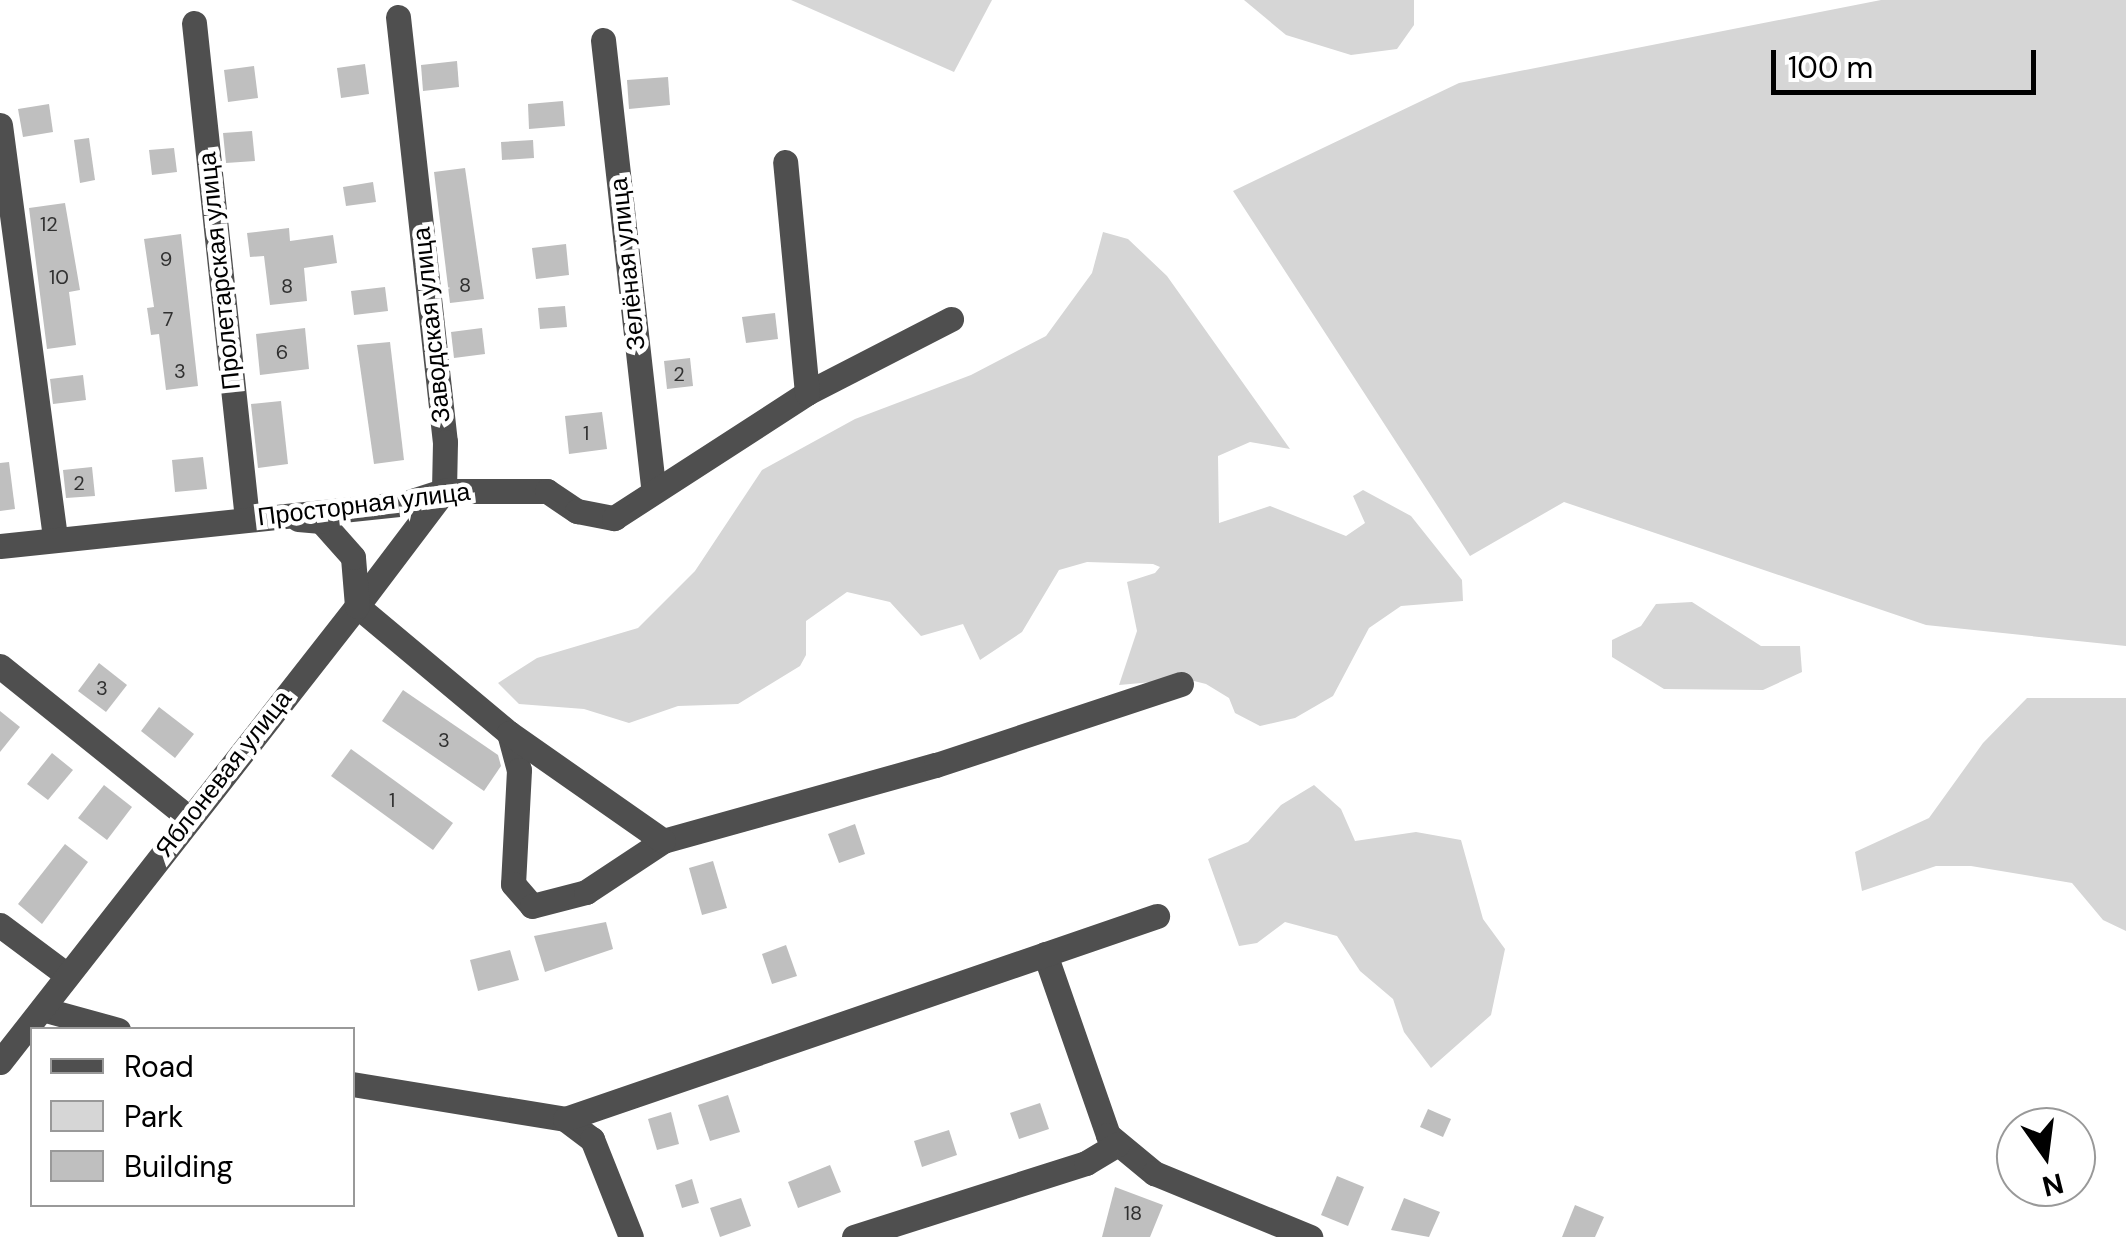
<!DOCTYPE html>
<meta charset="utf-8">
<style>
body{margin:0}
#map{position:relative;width:2126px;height:1237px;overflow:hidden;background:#fff;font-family:"DM Sans",sans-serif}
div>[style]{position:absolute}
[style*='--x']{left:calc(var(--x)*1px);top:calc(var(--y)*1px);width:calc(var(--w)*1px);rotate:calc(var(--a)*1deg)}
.green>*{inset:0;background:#d6d6d6}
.building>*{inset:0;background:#bfbfbf}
.minor>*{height:25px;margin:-12.5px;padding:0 12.5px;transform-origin:12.5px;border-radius:12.5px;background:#4f4f4f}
span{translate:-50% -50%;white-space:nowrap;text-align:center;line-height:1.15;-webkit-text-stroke:9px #fff;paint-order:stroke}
.number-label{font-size:20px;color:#303030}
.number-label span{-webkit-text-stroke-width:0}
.street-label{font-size:25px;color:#000}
.legend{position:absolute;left:30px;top:1027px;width:325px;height:180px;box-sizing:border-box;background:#fff;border:2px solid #999;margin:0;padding:12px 18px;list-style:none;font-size:30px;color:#000}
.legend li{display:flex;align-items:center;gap:20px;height:50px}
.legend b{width:50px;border:2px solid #999}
.north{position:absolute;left:1996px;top:1107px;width:100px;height:100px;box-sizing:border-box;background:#fff;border:2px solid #999;border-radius:50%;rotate:166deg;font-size:28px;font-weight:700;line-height:40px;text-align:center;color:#000}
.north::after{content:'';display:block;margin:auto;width:35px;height:45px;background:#000;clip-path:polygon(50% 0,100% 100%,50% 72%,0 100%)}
.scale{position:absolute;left:1771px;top:50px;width:265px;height:45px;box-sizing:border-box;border:5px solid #000;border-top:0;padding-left:12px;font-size:30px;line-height:35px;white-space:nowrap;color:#000;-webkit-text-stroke:8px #fff;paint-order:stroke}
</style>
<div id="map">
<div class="green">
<i style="clip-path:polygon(791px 0,992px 0,954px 72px)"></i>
<i style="clip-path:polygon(1244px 0,1414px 0,1414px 25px,1397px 49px,1351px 55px,1286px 35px)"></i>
<i style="clip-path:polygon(1881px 0,2126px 0,2126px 646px,1926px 625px,1564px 502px,1470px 556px,1233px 191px,1459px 83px)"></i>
<i style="clip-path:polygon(1103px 232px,1128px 239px,1167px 276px,1290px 449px,1250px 442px,1218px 456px,1219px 523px,1270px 506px,1346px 536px,1365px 523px,1353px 496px,1363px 490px,1411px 516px,1462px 580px,1463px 601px,1401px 606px,1369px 628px,1333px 696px,1295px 718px,1260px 726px,1235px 713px,1229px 698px,1206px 684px,1186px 679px,1119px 685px,1137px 631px,1127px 582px,1155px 573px,1160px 567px,1153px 564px,1087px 562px,1059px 570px,1022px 632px,980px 660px,963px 624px,921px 636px,890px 602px,847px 592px,806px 621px,806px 655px,800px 666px,738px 704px,678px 706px,629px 723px,584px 709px,519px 704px,498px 683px,537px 658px,638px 628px,695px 571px,762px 470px,855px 419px,971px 375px,1046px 336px,1092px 273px)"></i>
<i style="clip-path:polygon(1692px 602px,1761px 646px,1800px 646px,1802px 672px,1763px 690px,1664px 689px,1612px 657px,1612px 640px,1641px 626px,1656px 604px)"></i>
<i style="clip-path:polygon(2027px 698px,2126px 698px,2126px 931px,2103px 920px,2072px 883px,1971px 866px,1936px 866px,1862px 891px,1855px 852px,1929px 818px,1983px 743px)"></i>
<i style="clip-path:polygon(1314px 785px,1341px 809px,1355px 841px,1416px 832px,1461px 840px,1483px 919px,1505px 949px,1491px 1015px,1431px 1068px,1404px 1032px,1393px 999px,1360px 971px,1337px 936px,1285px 922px,1257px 943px,1239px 946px,1208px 859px,1248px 842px,1281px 805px)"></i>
</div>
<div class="building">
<i style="clip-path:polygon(457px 61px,459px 87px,423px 91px,421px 65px)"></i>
<i style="clip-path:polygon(365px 64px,369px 94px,341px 98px,337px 68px)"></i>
<i style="clip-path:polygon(254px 66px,258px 98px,228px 102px,224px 70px)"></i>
<i style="clip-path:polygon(668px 77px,670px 105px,629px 109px,627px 80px)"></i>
<i style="clip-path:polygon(563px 101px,565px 126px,529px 129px,528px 104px)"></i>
<i style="clip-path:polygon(49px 104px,53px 132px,23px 137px,18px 109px)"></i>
<i style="clip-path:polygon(252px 131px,255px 161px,226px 163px,223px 133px)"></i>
<i style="clip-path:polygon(89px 138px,95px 180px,80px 183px,74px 140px)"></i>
<i style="clip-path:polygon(533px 140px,534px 158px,502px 160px,501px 142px)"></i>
<i style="clip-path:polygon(174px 148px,177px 172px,152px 175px,149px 150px)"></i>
<i style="clip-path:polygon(465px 168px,484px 299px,450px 303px,434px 172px)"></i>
<i style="clip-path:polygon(373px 182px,376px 202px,346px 206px,343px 187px)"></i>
<i style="clip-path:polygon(65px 203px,80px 290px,69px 292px,76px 345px,47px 349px,29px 208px)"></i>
<i style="clip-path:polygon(289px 228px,290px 241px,333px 235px,337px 263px,304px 268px,307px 301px,270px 305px,264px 256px,250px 257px,247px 233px)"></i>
<i style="clip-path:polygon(181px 234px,198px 386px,166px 390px,159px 334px,151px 335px,147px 308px,154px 307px,144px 239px)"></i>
<i style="clip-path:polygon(566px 244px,569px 275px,536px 279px,532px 248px)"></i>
<i style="clip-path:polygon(385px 287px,388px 311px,354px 315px,351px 291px)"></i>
<i style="clip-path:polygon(565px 306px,567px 327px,540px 329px,538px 308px)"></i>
<i style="clip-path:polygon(775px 313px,778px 339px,746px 343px,742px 317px)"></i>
<i style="clip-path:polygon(305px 328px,309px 369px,260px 375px,256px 334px)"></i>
<i style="clip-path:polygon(482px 328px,485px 354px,454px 358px,451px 332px)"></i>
<i style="clip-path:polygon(390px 342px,404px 460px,374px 464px,357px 345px)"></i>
<i style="clip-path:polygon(690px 358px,693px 386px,667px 389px,664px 361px)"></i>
<i style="clip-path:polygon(83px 375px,86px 400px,53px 404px,50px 379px)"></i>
<i style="clip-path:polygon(281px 401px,288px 464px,258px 468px,251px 404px)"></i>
<i style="clip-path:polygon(602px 412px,607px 449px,569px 454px,565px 416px)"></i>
<i style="clip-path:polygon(203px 457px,207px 489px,175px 492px,172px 460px)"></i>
<i style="clip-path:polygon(9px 462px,15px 509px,0 511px,0 463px)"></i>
<i style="clip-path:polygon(92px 467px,95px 496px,66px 498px,63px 470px)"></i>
<i style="clip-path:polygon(99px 663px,127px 685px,106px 712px,78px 691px)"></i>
<i style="clip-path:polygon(403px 690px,498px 755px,501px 766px,484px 791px,382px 721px)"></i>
<i style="clip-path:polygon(159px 707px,194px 734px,175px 758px,141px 731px)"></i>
<i style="clip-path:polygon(0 711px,20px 727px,0 752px)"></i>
<i style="clip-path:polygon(351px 749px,453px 823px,433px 850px,331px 776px)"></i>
<i style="clip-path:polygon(52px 753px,73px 770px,48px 800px,27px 784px)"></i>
<i style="clip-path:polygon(104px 785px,132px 807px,107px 840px,78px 818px)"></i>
<i style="clip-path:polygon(855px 824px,865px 854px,839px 863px,828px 834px)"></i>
<i style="clip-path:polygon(65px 844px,88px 862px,42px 924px,18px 904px)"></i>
<i style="clip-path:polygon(713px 861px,727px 908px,702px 915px,689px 868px)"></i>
<i style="clip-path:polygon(606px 922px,613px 949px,545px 972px,534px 936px)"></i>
<i style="clip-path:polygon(786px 945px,797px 976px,772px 984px,762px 954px)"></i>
<i style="clip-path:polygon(510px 950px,519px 980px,478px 991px,470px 960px)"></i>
<i style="clip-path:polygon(728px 1095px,740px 1132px,710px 1141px,698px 1105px)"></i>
<i style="clip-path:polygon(1040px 1103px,1049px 1129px,1019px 1139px,1010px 1113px)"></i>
<i style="clip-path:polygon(1428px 1109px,1451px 1119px,1443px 1137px,1420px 1127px)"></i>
<i style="clip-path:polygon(671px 1112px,679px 1144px,657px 1150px,648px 1119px)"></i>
<i style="clip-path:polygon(949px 1130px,957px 1155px,922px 1167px,914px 1141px)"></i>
<i style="clip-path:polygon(830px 1165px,841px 1192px,798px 1208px,788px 1182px)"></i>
<i style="clip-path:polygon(1337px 1176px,1364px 1187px,1348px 1226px,1321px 1215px)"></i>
<i style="clip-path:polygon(692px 1179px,699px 1203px,682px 1208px,675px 1185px)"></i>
<i style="clip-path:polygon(1115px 1187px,1163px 1205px,1150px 1237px,1102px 1237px)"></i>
<i style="clip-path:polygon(741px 1198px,751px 1226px,720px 1237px,710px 1208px)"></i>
<i style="clip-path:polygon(1404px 1198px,1440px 1212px,1429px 1237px,1391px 1230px)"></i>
<i style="clip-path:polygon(1575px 1205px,1604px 1217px,1595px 1237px,1562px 1237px)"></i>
</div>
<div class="minor">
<i style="--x:398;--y:17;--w:428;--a:83.7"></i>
<i style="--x:445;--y:442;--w:49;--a:91.2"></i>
<i style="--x:444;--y:491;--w:144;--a:127.1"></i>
<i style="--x:357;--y:606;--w:198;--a:39.9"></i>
<i style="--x:509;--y:733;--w:38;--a:75"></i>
<i style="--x:519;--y:770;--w:114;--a:93"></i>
<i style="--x:513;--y:884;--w:29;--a:49"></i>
<i style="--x:532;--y:906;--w:56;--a:-14.5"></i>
<i style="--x:586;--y:892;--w:92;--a:-33.5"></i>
<i style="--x:663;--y:841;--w:283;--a:-15.6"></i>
<i style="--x:936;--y:765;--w:258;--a:-18.3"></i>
<i style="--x:194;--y:23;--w:499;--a:83.9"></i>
<i style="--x:603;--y:40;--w:451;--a:83.6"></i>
<i style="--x:0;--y:125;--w:418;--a:82.4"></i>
<i style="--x:807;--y:393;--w:162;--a:-27.2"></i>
<i style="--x:0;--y:546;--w:408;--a:-6"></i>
<i style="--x:406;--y:503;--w:40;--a:-18"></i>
<i style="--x:444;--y:491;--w:103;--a:0"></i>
<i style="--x:547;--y:491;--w:36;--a:34"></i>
<i style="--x:577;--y:511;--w:38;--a:11"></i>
<i style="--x:614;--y:518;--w:230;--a:-32.9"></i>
<i style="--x:807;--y:393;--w:232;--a:-95.4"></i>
<i style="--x:0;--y:666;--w:244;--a:38.8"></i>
<i style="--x:509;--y:733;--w:188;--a:35"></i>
<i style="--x:0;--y:925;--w:84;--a:36.7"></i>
<i style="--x:1045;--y:954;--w:192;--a:70.8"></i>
<i style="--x:1108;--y:1135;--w:60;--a:39.6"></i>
<i style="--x:1154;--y:1173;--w:169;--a:22.3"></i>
<i style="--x:42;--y:1009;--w:79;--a:15.4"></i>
<i style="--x:0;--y:1062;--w:579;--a:-51.94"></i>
<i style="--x:357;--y:606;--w:49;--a:-94.7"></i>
<i style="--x:353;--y:557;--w:48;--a:-131.6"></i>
<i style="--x:321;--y:521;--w:23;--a:-175"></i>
<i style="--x:352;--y:1084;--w:216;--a:9.3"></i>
<i style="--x:565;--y:1119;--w:34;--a:37"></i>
<i style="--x:592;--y:1139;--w:105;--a:68.3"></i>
<i style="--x:565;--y:1119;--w:626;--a:-18.93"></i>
<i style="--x:854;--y:1237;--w:244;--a:-17.7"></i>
<i style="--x:1086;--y:1163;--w:37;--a:-31"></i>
</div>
<div class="number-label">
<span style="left:49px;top:224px">12</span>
<span style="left:166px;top:259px">9</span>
<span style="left:59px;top:277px">10</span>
<span style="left:465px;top:285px">8</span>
<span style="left:287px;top:286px">8</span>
<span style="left:168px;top:319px">7</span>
<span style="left:282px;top:352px">6</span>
<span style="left:180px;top:371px">3</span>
<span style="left:679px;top:374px">2</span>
<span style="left:586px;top:433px">1</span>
<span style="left:79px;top:483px">2</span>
<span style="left:102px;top:688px">3</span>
<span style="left:444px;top:740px">3</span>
<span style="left:392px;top:800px">1</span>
<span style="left:1133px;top:1213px">18</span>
</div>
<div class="street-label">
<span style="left:628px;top:264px;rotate:-96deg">Зелёная улица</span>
<span style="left:220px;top:271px;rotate:-96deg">Пролетарская улица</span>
<span style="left:432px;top:325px;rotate:-96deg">Заводская улица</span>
<span style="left:364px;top:505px;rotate:-7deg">Просторная улица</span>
<span style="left:224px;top:774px;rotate:-52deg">Яблоневая улица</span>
</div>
<ul class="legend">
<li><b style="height:12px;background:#4f4f4f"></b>Road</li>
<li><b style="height:28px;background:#d6d6d6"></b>Park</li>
<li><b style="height:28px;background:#bfbfbf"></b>Building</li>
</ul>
<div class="north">N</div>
<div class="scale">100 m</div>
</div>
